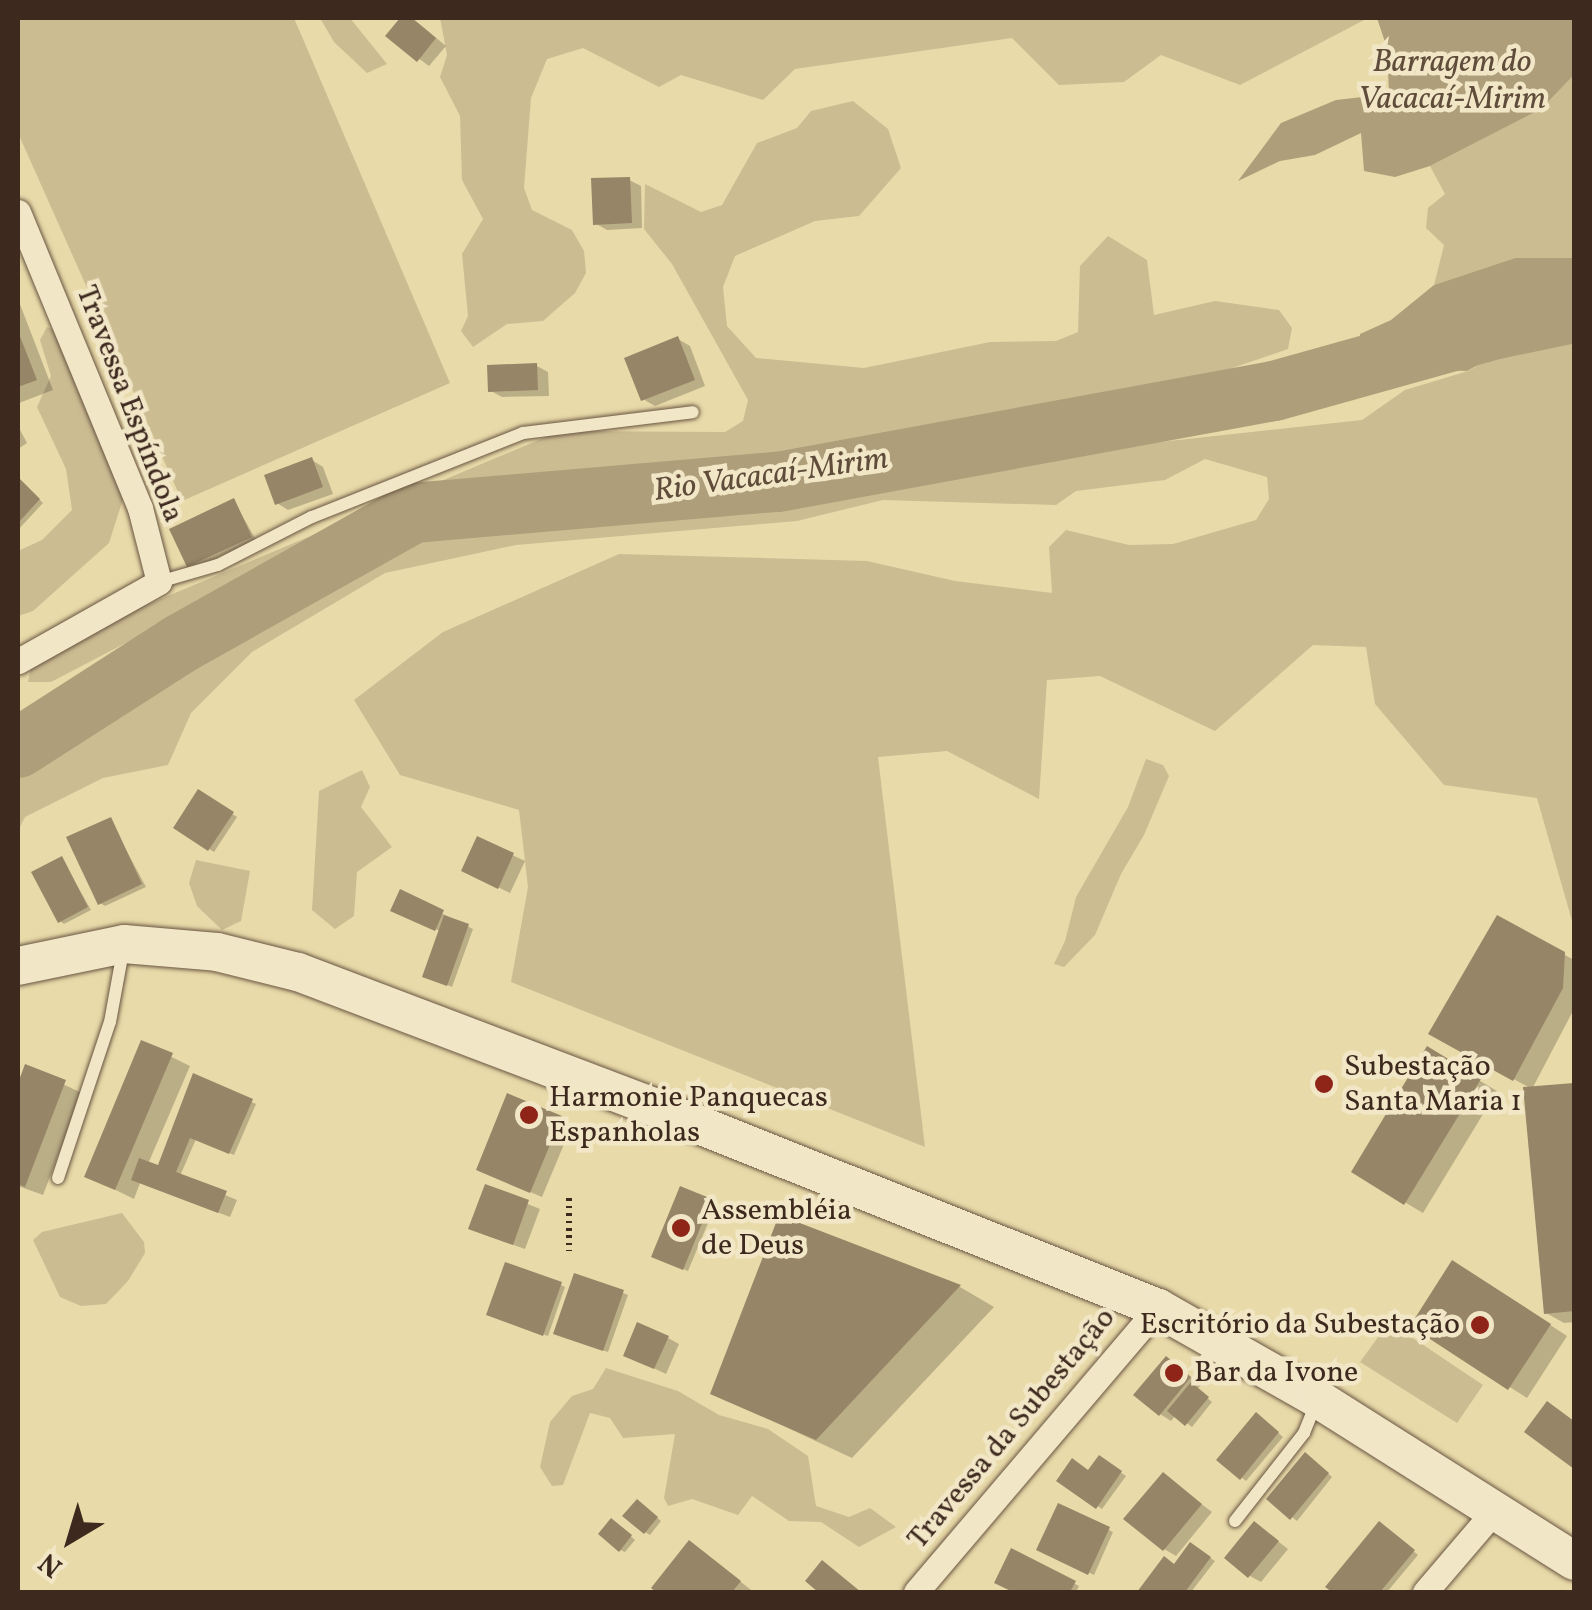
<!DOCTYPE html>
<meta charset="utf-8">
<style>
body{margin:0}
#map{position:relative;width:1592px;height:1610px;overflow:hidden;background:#e9daa9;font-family:Vollkorn,serif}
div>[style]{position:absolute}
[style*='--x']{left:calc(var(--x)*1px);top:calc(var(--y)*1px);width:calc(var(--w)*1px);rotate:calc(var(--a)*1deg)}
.green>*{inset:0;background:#ccbc92}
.water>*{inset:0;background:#af9e7a}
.shadow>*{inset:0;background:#0003}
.river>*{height:60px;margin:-30px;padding:0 30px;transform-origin:30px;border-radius:30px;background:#af9e7a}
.building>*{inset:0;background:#978567}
.path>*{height:6px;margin-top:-3px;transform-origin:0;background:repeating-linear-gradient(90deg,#3e291f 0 2.5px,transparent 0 7.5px)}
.roads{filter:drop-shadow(0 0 2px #695542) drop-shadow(0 0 2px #695542)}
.lane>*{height:12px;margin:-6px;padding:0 6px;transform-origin:6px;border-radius:6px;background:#f1e7c7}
.street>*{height:25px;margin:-12.5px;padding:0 12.5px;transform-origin:12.5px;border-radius:12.5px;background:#f1e7c7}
.secondary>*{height:38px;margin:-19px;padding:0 19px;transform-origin:19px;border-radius:19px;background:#f1e7c7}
.dots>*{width:28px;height:28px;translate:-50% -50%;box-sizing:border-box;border:5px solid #f1e7c7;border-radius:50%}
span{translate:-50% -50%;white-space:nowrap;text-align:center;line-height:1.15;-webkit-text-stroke:9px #f1e7c7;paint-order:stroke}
.street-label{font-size:30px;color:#3e291f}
.poi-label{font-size:30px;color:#3e291f}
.left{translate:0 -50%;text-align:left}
.right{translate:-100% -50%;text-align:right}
.water-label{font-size:32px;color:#604c3a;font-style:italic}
.frame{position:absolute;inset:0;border:20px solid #3e291f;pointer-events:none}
.north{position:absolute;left:20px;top:1490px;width:100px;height:100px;-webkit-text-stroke:8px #f1e7c7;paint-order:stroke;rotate:218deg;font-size:28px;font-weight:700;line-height:40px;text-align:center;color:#3e291f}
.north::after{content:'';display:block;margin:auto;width:35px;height:45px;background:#3e291f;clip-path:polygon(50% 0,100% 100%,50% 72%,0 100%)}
</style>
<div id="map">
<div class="green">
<i style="clip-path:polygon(18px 18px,294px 18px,450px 383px,182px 501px,18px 133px)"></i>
<i style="clip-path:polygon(320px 18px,350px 18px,387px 64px,367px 73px,334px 42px)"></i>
<i style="clip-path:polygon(440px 18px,1368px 18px,1240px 85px,1161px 55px,1124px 82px,1059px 85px,1012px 38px,795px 69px,763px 100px,681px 75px,659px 87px,583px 48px,547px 59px,531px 98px,524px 188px,532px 210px,572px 230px,584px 251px,586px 273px,575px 293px,543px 321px,507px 324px,473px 347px,461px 331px,468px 316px,462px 254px,483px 219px,462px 180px,460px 116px,440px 77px,447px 55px)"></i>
<i style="clip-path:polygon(1574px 75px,1574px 258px,1515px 258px,1434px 285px,1444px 245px,1426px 228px,1428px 208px,1445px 194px,1430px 166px,1541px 109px)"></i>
<i style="clip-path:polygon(853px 101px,888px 129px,901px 168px,859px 216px,815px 221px,735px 256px,723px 287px,727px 326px,756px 358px,864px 368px,990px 342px,1056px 341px,1078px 332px,1080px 266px,1108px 236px,1147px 260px,1154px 315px,1215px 301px,1279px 310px,1292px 328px,1288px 349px,1209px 376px,1190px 388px,1099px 394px,902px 436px,432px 497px,323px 540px,51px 682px,28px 682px,32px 660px,87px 630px,560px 431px,725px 432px,743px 421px,748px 400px,672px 264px,644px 229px,645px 184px,701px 212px,722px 205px,757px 143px,797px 128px,811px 111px)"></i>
<i style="clip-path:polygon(47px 327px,57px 331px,125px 493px,109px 543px,33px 611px,18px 616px,18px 551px,42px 540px,72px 510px,66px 469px,37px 407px,51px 376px,40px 340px)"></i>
<i style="clip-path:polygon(1574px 329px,1574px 928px,1537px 798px,1444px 785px,1375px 704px,1366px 647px,1313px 645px,1215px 731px,1100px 676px,1047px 680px,1039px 799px,947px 751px,878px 757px,925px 1147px,511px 982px,528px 887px,519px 810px,400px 775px,354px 700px,443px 632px,619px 554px,867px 561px,955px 581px,1052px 593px,1049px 547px,1066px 530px,1129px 545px,1173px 544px,1256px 520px,1269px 499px,1267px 477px,1205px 459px,1165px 480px,1076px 491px,1056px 505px,883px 500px,797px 521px,516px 545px,385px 573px,252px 652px,191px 713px,168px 765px,103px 778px,25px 817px,18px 831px,18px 761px,421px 529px,584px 515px,831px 478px,1362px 420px,1405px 390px,1468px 371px,1537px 332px)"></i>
<i style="clip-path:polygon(1146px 759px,1163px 765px,1169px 776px,1144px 835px,1121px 874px,1095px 935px,1064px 967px,1054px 964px,1065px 941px,1076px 897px,1128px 807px)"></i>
<i style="clip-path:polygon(362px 770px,370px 787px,361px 807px,392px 847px,357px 872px,354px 916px,335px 929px,312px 910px,319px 791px)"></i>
<i style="clip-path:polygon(196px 860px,250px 871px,241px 921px,222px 930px,197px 906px,189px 883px)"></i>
<i style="clip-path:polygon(122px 1213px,144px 1242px,145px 1253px,128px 1281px,106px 1304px,81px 1306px,60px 1297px,33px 1240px,42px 1232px)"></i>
<i style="clip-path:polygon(1389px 1322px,1483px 1385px,1457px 1423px,1360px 1362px)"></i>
<i style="clip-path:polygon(606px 1368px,678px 1391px,719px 1415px,768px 1429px,808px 1456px,816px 1506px,849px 1517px,870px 1508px,896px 1527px,859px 1547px,821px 1522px,789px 1521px,752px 1496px,738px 1515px,692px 1499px,668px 1506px,664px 1498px,675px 1434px,623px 1438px,610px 1418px,590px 1413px,563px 1485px,552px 1486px,540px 1467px,550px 1422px,572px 1396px,593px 1389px)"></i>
</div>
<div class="water">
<i style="clip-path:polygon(1377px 18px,1574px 18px,1574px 75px,1541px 109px,1430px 166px,1395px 177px,1364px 171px,1361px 133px,1315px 155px,1280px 161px,1238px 181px,1281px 123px,1336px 100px,1389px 94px,1387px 48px)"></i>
<i style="clip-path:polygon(1515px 258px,1574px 258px,1574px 329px,1537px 332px,1467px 371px,1360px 367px,1360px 334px,1391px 320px,1434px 285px)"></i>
</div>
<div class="shadow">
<i style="clip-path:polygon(403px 18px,417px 22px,446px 46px,429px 66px,388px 36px)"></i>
<i style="clip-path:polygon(629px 180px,641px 186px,642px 228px,607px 230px,595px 223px)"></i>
<i style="clip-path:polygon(18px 299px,53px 390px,19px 403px,18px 402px)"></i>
<i style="clip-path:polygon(678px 339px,690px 346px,705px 386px,655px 406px,643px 399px)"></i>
<i style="clip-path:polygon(537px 366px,548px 372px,549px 396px,502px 397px,491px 391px)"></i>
<i style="clip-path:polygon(18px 426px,27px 443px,18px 449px)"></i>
<i style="clip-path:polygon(312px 460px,323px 467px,333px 494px,288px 510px,277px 503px)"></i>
<i style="clip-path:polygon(18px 478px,43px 503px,18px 530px)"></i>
<i style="clip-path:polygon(234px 501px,256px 540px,194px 568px,189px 566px)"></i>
<i style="clip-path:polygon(199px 792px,237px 817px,214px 852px,176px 828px)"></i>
<i style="clip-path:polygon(110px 820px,146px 887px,105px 906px,100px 903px)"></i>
<i style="clip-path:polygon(478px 839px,525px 861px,510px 893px,475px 876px)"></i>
<i style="clip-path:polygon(62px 859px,91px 910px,64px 924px,60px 921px)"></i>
<i style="clip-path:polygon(401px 893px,473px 929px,452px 987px,430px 978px,440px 931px,398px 913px)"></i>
<i style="clip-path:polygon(1498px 918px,1574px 960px,1574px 1009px,1532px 1089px,1574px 1085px,1574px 1322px,1564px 1323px,1546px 1313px,1532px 1089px,1431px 1034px)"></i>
<i style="clip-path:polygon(143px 1043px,190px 1066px,148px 1164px,159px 1169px,194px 1076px,256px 1104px,234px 1155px,196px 1139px,180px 1176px,237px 1200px,230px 1217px,140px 1183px,134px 1199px,87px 1176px)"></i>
<i style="clip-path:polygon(1428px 1050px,1497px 1091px,1423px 1213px,1354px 1172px)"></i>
<i style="clip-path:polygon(26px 1067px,82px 1093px,43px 1195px,18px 1186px,18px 1090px)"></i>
<i style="clip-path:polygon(560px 1118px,572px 1125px,542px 1197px,490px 1175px)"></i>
<i style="clip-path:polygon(486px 1187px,540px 1209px,525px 1249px,482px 1234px)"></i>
<i style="clip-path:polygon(681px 1189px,716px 1204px,688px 1271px,659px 1259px)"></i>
<i style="clip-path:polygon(780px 1218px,960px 1287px,994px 1307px,852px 1458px,713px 1393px)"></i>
<i style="clip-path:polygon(1471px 1273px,1567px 1336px,1527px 1398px,1413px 1326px)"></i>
<i style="clip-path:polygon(561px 1285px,565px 1287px,548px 1336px,494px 1317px)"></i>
<i style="clip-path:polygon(623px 1293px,628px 1295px,608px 1352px,561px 1336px)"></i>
<i style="clip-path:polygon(668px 1338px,679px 1344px,666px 1374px,626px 1355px)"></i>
<i style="clip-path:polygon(1166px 1359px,1201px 1385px,1197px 1389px,1212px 1402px,1192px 1427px,1176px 1415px,1171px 1421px,1160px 1414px)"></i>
<i style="clip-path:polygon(1261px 1418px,1283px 1437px,1246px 1481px,1220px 1460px)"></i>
<i style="clip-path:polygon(1100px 1458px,1126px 1476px,1102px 1509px,1060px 1480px,1089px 1473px)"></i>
<i style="clip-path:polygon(1310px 1458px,1332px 1477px,1297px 1521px,1269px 1499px)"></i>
<i style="clip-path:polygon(1163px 1475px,1212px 1512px,1176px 1556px,1164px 1549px)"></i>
<i style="clip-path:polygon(642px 1505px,661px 1521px,650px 1535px,645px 1532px)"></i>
<i style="clip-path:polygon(1059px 1507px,1113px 1532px,1094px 1575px,1039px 1549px)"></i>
<i style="clip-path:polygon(617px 1524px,635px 1540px,625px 1552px,620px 1550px)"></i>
<i style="clip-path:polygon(1255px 1524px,1288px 1549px,1261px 1582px,1250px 1576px)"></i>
<i style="clip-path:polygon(1384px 1527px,1418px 1555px,1387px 1592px,1336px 1592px,1329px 1587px)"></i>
<i style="clip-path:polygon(1191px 1545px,1215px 1561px,1191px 1592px,1140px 1592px,1165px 1559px,1175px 1567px)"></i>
<i style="clip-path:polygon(701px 1550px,751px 1590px,748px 1592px,660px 1592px,655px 1588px)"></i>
<i style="clip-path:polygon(1012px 1551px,1079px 1586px,1076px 1592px,1018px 1592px,997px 1582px)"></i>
</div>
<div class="river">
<i style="--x:18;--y:748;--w:193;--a:-32.7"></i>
<i style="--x:180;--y:644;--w:267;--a:-29.3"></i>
<i style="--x:413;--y:513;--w:366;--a:-4.9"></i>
<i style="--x:778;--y:482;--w:504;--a:-10.4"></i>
<i style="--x:1274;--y:391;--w:230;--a:-15.6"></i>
<i style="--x:1496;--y:329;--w:80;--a:-11.6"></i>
</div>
<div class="building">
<i style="clip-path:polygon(400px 18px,412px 18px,436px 38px,417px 62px,385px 36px)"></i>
<i style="clip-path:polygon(630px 177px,632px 223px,593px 225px,591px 178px)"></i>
<i style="clip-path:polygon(18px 331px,37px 380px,18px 387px)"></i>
<i style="clip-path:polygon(678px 336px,695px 380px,641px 401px,624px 358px)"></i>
<i style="clip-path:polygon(537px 363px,538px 390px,488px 392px,487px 365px)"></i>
<i style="clip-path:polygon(312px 457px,323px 487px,275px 505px,264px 475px)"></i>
<i style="clip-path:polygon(18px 477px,40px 499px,18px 523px)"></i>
<i style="clip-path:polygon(234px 498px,252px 537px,187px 567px,169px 529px)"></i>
<i style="clip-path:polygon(198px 789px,234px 812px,208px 851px,173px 828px)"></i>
<i style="clip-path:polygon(111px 817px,142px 884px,98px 905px,66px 837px)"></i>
<i style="clip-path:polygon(477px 836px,514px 853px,498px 889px,461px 871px)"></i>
<i style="clip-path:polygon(62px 856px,88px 907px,58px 923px,31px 872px)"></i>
<i style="clip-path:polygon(400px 889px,444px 910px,435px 931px,390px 911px)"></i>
<i style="clip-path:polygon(444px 915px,469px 924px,447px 986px,422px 977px)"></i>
<i style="clip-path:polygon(1497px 915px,1565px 952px,1563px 988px,1513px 1081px,1428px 1034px)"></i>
<i style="clip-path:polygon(141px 1040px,173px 1053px,115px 1190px,84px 1177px)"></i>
<i style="clip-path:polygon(1427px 1046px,1481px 1079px,1404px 1205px,1351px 1172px)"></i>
<i style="clip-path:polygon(25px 1064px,66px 1080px,25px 1187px,18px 1184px,18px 1083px)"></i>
<i style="clip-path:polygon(193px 1073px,253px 1099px,229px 1154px,190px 1138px,176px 1172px,227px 1191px,218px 1213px,131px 1180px,139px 1158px,158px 1165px)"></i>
<i style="clip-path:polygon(1574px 1083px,1574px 1311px,1544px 1314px,1523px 1087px)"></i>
<i style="clip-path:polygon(507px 1093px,562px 1116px,530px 1193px,476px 1170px)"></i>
<i style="clip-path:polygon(485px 1184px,529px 1200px,513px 1245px,468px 1229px)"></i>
<i style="clip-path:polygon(680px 1186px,712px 1199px,683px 1270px,651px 1257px)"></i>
<i style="clip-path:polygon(779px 1215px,961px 1285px,816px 1440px,710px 1394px)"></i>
<i style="clip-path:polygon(1452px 1260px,1551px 1324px,1508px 1390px,1410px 1326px)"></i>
<i style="clip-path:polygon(505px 1262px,562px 1282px,543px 1336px,486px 1315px)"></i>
<i style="clip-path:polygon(574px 1273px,624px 1290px,603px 1351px,553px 1334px)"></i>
<i style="clip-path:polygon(637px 1322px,669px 1336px,654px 1369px,623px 1356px)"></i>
<i style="clip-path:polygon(1166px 1356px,1191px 1377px,1159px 1416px,1133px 1395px)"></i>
<i style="clip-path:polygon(1191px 1382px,1209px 1397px,1185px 1426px,1167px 1411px)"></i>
<i style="clip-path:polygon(1547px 1401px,1574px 1421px,1574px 1469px,1524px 1432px)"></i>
<i style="clip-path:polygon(1256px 1412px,1279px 1432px,1240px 1480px,1216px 1460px)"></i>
<i style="clip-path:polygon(1305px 1452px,1329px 1473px,1290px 1520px,1266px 1499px)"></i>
<i style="clip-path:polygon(1099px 1455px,1122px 1471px,1096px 1509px,1056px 1481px,1072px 1458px,1088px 1470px)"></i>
<i style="clip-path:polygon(1163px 1472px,1202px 1504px,1163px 1551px,1123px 1519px)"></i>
<i style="clip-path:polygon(637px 1499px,658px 1517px,644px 1534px,622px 1516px)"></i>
<i style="clip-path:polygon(1058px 1503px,1110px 1527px,1088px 1575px,1036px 1550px)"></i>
<i style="clip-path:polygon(611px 1518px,632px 1535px,619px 1552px,598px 1534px)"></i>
<i style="clip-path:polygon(1254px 1521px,1279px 1541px,1248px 1578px,1224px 1558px)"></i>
<i style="clip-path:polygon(1379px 1521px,1415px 1550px,1380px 1592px,1332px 1592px,1325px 1587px)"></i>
<i style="clip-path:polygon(689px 1540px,741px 1581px,732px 1592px,656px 1592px,651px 1588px)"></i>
<i style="clip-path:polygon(1190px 1542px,1211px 1557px,1185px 1592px,1137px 1592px,1164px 1556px,1174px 1564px)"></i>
<i style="clip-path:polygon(1011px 1548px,1076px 1581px,1070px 1592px,1013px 1592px,994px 1583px)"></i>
<i style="clip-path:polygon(822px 1560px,861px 1592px,818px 1592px,805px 1581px)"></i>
</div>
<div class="path">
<i style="--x:569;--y:1198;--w:53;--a:90"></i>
</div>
<div class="roads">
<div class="lane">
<i style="--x:159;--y:582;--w:61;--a:-16.1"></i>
<i style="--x:218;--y:565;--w:106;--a:-27.1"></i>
<i style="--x:312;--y:517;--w:227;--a:-21.7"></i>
<i style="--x:523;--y:433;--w:171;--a:-7"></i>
<i style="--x:58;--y:1178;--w:164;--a:-71.6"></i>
<i style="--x:110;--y:1022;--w:72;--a:-79.6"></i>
<i style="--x:1235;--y:1521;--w:112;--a:-51.9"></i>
<i style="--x:1304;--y:1433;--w:31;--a:-68"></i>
</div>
<div class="street">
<i style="--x:18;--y:212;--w:320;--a:67.6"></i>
<i style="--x:140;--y:508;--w:76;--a:75.6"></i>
<i style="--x:159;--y:582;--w:162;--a:150.7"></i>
<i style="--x:916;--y:1592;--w:373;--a:-49.6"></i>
<i style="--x:1425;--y:1592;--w:108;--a:-49.5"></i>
</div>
<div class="secondary">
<i style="--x:18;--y:966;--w:108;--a:-11.7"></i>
<i style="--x:124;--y:944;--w:93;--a:4.9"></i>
<i style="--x:217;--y:952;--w:83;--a:13.9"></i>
<i style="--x:298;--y:972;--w:381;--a:20.8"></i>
<i style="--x:654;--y:1107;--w:543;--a:21.74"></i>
<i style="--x:1158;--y:1308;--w:184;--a:29.6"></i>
<i style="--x:1318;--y:1399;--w:303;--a:32.3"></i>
</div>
</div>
<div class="dots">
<i style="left:1324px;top:1084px;background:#8f2418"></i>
<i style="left:529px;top:1115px;background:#8f2418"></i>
<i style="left:681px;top:1228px;background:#8f2418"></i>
<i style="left:1480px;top:1325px;background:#8f2418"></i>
<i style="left:1174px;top:1373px;background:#8f2418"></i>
</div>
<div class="street-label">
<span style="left:129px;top:404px;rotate:69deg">Travessa Espíndola</span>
<span style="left:1012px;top:1429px;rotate:-50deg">Travessa da Subestação</span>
</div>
<div class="poi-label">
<span class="left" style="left:1344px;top:1084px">Subestação<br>Santa Maria 1</span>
<span class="left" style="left:549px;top:1115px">Harmonie Panquecas<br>Espanholas</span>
<span class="left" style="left:701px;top:1228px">Assembléia<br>de Deus</span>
<span class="right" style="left:1460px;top:1325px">Escritório da Subestação</span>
<span class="left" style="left:1194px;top:1373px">Bar da Ivone</span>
</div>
<div class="water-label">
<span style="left:1452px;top:82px">Barragem do<br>Vacacaí-Mirim</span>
<span style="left:771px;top:476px;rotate:-8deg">Rio Vacacaí-Mirim</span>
</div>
<div class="frame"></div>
<div class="north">N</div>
</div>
